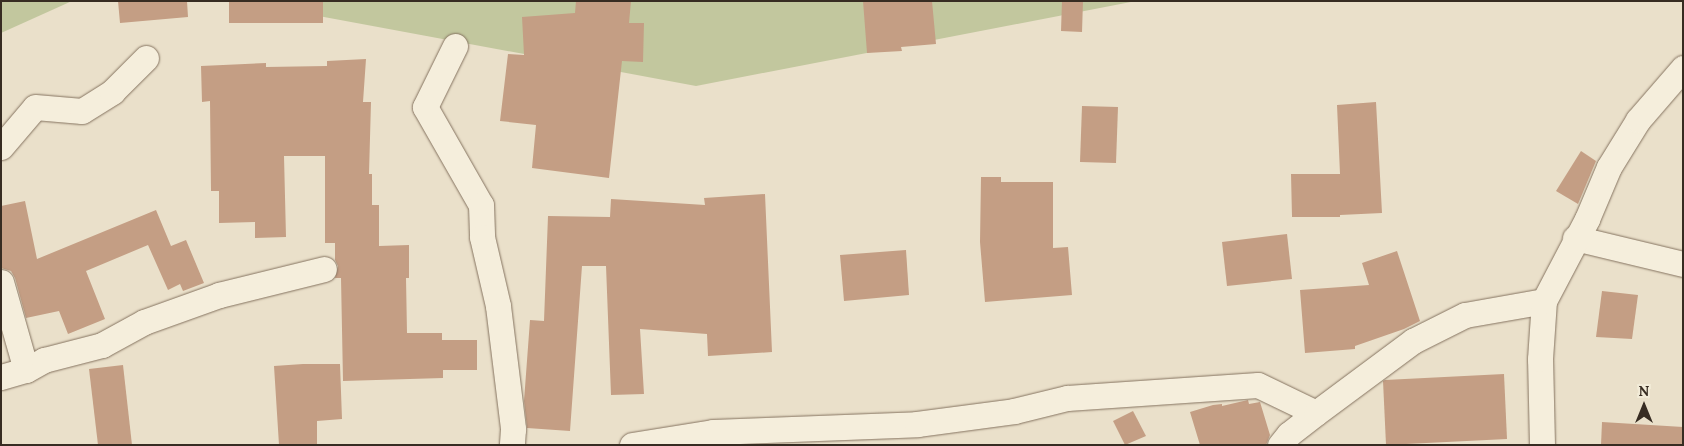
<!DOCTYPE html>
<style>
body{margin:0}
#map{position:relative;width:1684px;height:446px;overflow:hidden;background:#eae0ca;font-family:Lora,serif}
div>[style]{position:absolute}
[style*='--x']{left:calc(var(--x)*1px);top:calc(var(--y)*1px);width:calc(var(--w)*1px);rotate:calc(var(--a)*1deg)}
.green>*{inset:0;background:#c2c79e}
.building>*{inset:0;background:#c49e84}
.roads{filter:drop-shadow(0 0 1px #857360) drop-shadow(0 0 1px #857360)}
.minor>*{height:25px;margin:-12.5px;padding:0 12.5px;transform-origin:12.5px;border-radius:12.5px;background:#f5eedc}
span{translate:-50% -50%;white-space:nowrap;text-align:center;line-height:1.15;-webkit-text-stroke:4px #f2ebd8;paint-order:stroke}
.frame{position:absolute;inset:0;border:2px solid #372c22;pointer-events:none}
.north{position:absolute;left:1619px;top:381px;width:50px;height:50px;-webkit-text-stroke:4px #f2ebd8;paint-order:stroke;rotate:0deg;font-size:14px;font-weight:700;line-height:20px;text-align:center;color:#372c22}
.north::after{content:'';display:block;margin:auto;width:18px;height:22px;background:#372c22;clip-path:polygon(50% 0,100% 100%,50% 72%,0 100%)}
</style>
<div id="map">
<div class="green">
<i style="clip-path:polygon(1px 1px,72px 1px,1px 33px)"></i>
<i style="clip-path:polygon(238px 1px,1136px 1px,696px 86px)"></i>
</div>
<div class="building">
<i style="clip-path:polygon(118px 1px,187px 1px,188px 17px,120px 23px)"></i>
<i style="clip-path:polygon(229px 1px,323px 1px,323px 23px,229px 23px)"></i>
<i style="clip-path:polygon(576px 1px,631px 1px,629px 23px,644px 23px,643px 62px,622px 61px,609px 178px,532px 168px,536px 125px,500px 121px,508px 54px,524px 55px,522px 17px,575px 13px)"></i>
<i style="clip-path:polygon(863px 1px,932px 1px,936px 44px,901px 47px,902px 51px,867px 53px)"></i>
<i style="clip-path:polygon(1062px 1px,1083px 1px,1082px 32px,1061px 31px)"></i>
<i style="clip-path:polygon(366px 59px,363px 102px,371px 102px,369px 174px,372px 174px,372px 205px,379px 205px,379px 246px,409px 245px,409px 278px,406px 278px,407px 333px,442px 333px,442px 340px,477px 340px,477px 370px,443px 370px,443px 378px,343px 381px,341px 278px,335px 278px,338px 266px,335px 260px,335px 243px,325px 243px,325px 156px,284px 156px,286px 237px,255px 238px,255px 222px,219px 223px,219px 191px,211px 191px,210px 101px,202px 102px,201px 66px,266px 63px,266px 67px,327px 66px,327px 61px)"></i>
<i style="clip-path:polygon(1376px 102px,1382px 213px,1340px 215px,1340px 217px,1292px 217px,1291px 174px,1340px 174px,1337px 105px)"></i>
<i style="clip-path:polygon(1082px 106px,1118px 107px,1116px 163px,1080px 162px)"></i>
<i style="clip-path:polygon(1581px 151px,1596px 161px,1578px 204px,1556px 191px)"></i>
<i style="clip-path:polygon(981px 177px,1001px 177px,1001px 182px,1053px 182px,1053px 248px,1068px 247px,1072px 295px,985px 302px,980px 242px)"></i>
<i style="clip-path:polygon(765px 194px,772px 352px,708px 356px,707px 334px,640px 329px,644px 394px,611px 395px,606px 266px,582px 266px,570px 431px,527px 428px,524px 401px,530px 320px,544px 321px,548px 216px,610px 217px,611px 199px,705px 205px,704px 198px)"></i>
<i style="clip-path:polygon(25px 201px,37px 259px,156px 210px,171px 246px,186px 240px,204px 283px,183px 291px,180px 284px,168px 290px,148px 245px,86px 271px,105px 319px,68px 334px,59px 311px,26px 318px,15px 278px,11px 271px,1px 268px,1px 206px)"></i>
<i style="clip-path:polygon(1287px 234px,1292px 279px,1227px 286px,1222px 242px)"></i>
<i style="clip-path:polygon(906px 250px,909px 295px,844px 301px,840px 255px)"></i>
<i style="clip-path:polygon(1397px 251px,1420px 321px,1404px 329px,1355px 346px,1355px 349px,1305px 353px,1300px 290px,1369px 285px,1362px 263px)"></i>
<i style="clip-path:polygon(1602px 291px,1638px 295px,1632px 339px,1596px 337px)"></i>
<i style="clip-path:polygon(303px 364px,340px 364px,342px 419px,317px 421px,317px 445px,279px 445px,274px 366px)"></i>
<i style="clip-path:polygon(123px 365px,132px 445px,98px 445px,89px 369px)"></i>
<i style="clip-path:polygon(1504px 374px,1507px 439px,1386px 445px,1383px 381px,1385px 380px)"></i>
<i style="clip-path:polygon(1248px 400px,1249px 404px,1260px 402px,1270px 435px,1266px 445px,1200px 445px,1190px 412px,1213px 405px,1222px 404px,1222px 406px)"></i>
<i style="clip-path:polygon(1133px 411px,1146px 436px,1125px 445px,1113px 421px)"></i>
<i style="clip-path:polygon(1602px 422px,1683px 427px,1683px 445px,1601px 445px)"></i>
</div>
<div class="roads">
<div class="minor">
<i style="--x:455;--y:46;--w:68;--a:116.2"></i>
<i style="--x:425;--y:107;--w:113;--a:60.3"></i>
<i style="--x:481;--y:205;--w:32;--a:88"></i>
<i style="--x:482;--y:237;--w:71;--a:76.9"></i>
<i style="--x:498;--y:306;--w:124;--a:83"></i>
<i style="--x:513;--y:429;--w:16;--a:94"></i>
<i style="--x:1;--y:147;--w:52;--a:-49.6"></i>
<i style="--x:35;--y:107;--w:47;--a:4.9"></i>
<i style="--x:82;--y:111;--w:36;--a:-32"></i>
<i style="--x:112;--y:92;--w:48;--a:-45"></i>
<i style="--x:1575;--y:238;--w:111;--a:13.5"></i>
<i style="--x:1;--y:282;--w:91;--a:74.1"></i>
<i style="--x:1;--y:377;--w:26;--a:-16"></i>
<i style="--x:26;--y:370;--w:21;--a:-29"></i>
<i style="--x:44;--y:360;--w:60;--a:-14.5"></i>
<i style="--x:102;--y:345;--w:48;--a:-28.7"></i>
<i style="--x:144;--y:322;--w:80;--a:-19.8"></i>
<i style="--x:219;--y:295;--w:108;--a:-13.9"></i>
<i style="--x:632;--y:445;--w:82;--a:-9.1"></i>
<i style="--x:713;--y:432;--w:204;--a:-2.2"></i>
<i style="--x:917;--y:424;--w:98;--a:-7.6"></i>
<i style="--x:1014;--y:411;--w:55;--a:-13.8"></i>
<i style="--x:1067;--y:398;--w:191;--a:-3.9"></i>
<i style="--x:1258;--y:385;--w:64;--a:25.8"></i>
<i style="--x:1280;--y:445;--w:14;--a:-51"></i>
<i style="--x:1289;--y:434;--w:34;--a:-38"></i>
<i style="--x:1316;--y:413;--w:121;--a:-36.6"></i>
<i style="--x:1413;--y:341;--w:58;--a:-26.6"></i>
<i style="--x:1465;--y:315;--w:80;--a:-10"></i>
<i style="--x:1542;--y:445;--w:86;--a:-91.3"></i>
<i style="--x:1540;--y:359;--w:58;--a:-86.1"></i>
<i style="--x:1544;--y:301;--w:93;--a:-62.3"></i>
<i style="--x:1587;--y:219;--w:56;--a:-67.1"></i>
<i style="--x:1609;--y:167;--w:55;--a:-58.3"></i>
<i style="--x:1638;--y:120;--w:69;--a:-49.1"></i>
</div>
</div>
<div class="frame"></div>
<div class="north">N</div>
</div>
